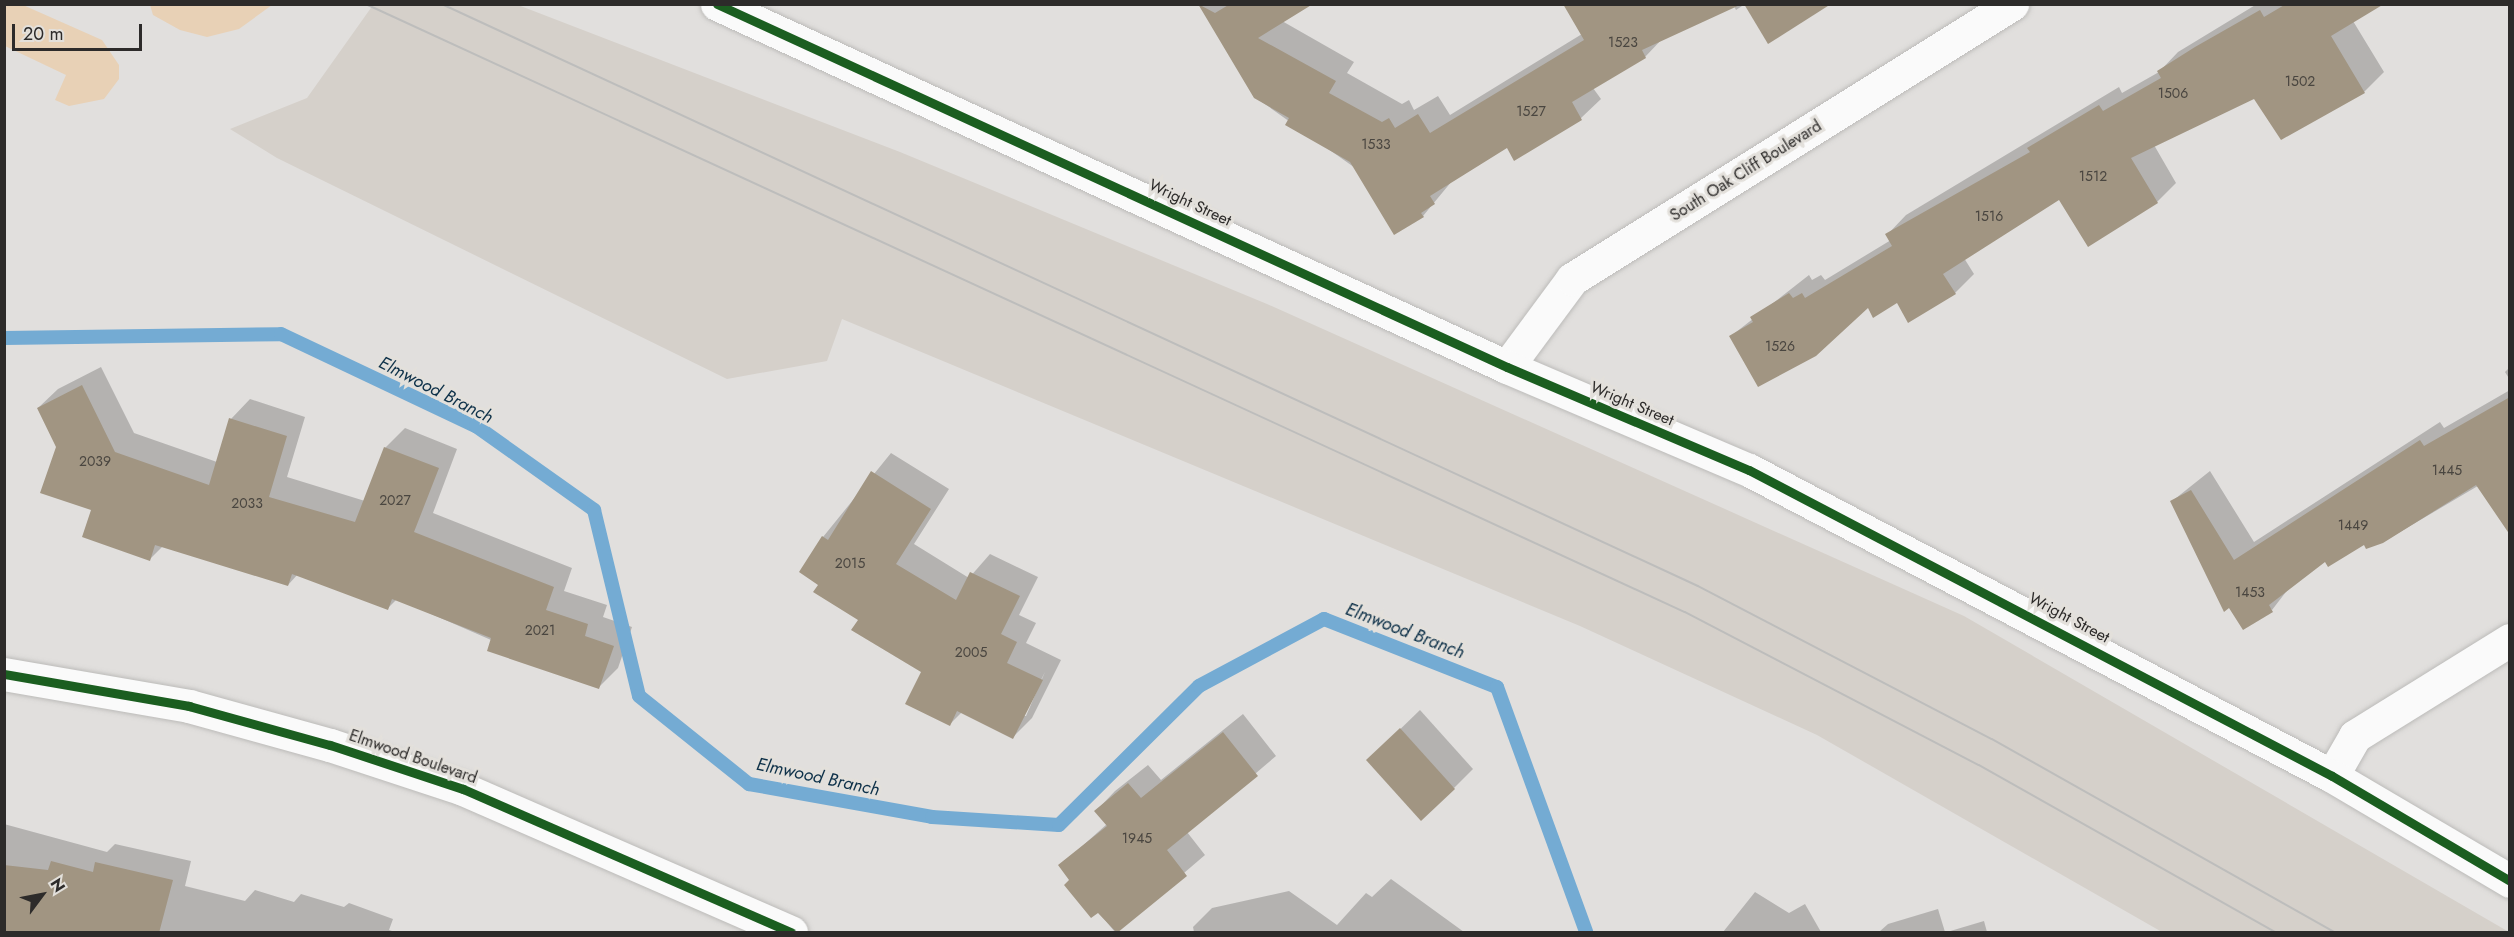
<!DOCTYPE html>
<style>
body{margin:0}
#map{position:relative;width:2514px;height:937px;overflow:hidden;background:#e1dfdd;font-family:Jost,sans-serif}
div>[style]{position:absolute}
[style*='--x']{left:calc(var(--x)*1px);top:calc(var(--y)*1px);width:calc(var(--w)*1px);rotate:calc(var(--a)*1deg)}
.built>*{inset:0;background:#d5d0ca}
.green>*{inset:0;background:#e8d1b6}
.shadow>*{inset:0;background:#0003}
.stream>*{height:14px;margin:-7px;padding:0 7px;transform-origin:7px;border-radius:7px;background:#74abd3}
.building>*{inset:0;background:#a19582}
.roads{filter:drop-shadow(0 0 2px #bcbbb9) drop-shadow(0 0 2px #bcbbb9)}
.street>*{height:33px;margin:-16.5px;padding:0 16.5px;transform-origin:16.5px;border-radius:16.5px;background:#fafafa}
.secondary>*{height:33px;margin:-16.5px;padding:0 16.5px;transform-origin:16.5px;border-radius:16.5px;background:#fafafa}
.tram>*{height:1.5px;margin:-0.75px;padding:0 0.75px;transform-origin:0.75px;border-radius:0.75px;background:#bdbdbc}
.cycleway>*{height:9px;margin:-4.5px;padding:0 4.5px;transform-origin:4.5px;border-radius:4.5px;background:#1b5e20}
span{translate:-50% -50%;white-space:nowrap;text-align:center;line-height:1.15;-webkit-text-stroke:6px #e3e0db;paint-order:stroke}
.number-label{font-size:14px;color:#4a4640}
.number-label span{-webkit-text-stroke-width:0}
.street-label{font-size:16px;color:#2d2b2a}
.water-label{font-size:18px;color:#0e3149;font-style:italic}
.frame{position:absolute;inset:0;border:6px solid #2d2b2a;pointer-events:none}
.north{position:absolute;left:12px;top:865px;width:60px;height:60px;-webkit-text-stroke:4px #e3e0db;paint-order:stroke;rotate:58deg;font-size:16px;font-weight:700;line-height:24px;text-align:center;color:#2d2b2a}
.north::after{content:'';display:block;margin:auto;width:21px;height:27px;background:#2d2b2a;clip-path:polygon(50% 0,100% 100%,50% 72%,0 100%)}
.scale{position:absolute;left:12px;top:24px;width:130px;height:27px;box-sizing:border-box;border:3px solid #2d2b2a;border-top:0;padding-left:8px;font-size:18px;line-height:21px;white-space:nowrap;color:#2d2b2a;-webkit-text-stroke:4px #e3e0db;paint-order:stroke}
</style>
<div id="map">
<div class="built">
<i style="clip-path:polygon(373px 5px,518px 5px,900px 152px,1267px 304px,1964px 616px,2509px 932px,2162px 932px,1817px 735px,1580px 626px,842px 319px,827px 361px,727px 379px,277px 158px,230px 129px,307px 98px)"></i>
</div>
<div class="green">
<i style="clip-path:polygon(5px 4px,23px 5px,102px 40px,119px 65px,119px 79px,104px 99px,69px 106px,55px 100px,66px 75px,5px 46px)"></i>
<i style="clip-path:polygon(150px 5px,150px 4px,272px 5px,239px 29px,207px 37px,180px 30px,153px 15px)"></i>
</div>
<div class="shadow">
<i style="clip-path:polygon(1200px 4px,1306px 4px,1282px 21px,1354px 62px,1347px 73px,1402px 104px,1409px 100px,1414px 110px,1438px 96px,1450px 115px,1582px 34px,1664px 37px,1645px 57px,1593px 88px,1601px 99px,1581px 118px,1515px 159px,1507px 146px,1452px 181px,1423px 216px,1255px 97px)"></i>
<i style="clip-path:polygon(1733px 4px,1745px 4px,1736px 10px)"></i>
<i style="clip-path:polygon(2257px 4px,2381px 4px,2353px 21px,2384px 72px,2364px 92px,2282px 138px,2255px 97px,2154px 145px,2176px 183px,2157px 202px,2059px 198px,1964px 258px,1974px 274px,1955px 293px,1909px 321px,1897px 301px,1731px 336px,1809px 275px,1812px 280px,1821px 275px,1825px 280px,1891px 240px,1887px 235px,1906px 215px,2119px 87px,2122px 93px,2159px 72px,2178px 52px)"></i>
<i style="clip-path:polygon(101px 367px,134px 433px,217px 462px,231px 419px,250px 399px,305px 417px,287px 477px,365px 501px,385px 448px,405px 428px,457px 449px,433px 513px,572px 568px,564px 591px,607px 605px,603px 617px,632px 627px,618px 668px,599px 687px,397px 599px,387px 609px,298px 574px,288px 585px,163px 546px,150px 559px,93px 509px,38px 408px,58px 389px)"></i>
<i style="clip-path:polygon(2510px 367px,2510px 380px,2505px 372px)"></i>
<i style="clip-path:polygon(2510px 390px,2510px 467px,2383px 542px,2364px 543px,2325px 560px,2289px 588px,2272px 610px,2171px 502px,2210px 471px,2254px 542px,2440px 422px,2444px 428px)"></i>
<i style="clip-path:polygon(evenodd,891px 453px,949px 489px,914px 544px,969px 578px,990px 554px,1038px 577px,1019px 615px,1036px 623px,1026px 643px,1061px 660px,1032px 718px,1013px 737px,962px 712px,950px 724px,922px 672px,820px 584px,823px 537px,891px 453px,1045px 672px,1026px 716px,1023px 716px,1045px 672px)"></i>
<i style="clip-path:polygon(1420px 710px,1473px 769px,1454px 788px,1388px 741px)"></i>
<i style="clip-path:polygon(1243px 714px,1276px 756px,1187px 832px,1205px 855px,1115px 932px,1060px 866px,1107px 824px,1096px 811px,1115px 791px,1148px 765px,1161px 780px)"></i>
<i style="clip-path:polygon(4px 824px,107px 852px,115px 844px,191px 861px,185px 886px,245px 901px,255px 890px,294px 902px,301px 894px,344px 907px,349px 903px,393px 919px,389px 930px,395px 932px,4px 932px)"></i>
<i style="clip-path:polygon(1391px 879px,1464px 932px,1194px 932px,1193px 927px,1212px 908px,1289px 891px,1337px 925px,1366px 893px,1372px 897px)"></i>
<i style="clip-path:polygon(1755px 892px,1789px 913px,1805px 904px,1821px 932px,1723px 932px)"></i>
<i style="clip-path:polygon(1938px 909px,1945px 932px,1879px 932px,1888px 924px)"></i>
<i style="clip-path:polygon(1984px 921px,1987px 932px,1947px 932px)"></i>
</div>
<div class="stream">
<i style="--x:4;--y:338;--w:277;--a:-0.8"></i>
<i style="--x:281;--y:334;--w:216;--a:25.3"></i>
<i style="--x:476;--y:426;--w:145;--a:35.4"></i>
<i style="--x:594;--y:510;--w:191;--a:76.4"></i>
<i style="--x:639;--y:696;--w:141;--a:38.7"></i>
<i style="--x:749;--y:784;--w:186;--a:10.2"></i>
<i style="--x:932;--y:817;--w:127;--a:3.6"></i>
<i style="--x:1059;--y:825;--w:197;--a:-44.8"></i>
<i style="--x:1199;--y:686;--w:142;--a:-28.2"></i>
<i style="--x:1324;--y:619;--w:186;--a:21.5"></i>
<i style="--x:1497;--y:687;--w:261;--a:70"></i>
</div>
<div class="building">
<i style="clip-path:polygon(1198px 4px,1215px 13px,1230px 4px,1313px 4px,1258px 38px,1336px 81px,1329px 93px,1382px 122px,1389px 118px,1395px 128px,1418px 114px,1430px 133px,1584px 40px,1563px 4px,1742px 4px,1642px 50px,1646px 58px,1572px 102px,1582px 120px,1514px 161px,1507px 148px,1430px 196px,1435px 204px,1421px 213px,1424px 217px,1394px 235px,1350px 162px,1285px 125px,1289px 118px,1254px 98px)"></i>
<i style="clip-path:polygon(1744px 4px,1831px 4px,1768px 44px)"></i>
<i style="clip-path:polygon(2286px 4px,2384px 4px,2331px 36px,2365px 93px,2281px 140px,2254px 99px,2131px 158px,2158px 203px,2088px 247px,2059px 200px,1943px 274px,1956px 294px,1908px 323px,1897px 303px,1873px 318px,1868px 308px,1816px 356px,1758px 387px,1729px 336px,1753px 322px,1750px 317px,1789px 293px,1793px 298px,1802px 293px,1805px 298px,1892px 246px,1885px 234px,2030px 152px,2027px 148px,2099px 105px,2103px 111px,2161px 78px,2157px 71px,2195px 47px,2260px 10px,2264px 17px)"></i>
<i style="clip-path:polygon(82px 385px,115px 452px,209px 485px,229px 418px,287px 436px,269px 497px,355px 522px,384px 447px,439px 468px,414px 532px,554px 587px,546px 610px,588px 624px,585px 636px,614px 646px,599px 689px,487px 651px,491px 638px,392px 599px,388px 610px,292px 574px,288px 586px,155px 545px,150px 561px,82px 537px,91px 510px,40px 493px,56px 447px,37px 408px)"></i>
<i style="clip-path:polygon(2510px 397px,2510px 535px,2476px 485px,2383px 543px,2366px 549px,2364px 545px,2328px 567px,2325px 562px,2269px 605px,2273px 612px,2243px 630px,2229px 608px,2224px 612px,2170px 501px,2191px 490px,2234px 560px,2420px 440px,2424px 446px)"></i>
<i style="clip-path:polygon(871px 471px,931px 509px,896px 564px,956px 600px,970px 572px,1020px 596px,1001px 634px,1017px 642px,1007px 663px,1043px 680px,1013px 739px,957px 711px,950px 726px,905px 704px,921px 672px,851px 630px,858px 620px,813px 592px,818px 585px,799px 572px,822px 536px,828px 540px)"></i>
<i style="clip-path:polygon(1400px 728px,1455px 789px,1421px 821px,1366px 760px)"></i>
<i style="clip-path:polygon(1223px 732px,1258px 776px,1167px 850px,1187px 876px,1117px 933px,1098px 913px,1091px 918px,1064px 885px,1069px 880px,1058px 865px,1107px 826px,1094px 811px,1128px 783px,1141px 798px)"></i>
<i style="clip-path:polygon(51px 861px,93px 872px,95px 862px,173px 880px,159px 933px,4px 933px,4px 865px,48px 870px)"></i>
</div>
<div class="roads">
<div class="street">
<i style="--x:1507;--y:367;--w:109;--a:-53.5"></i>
<i style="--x:1572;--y:279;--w:519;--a:-32.01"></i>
<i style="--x:2332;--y:776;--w:46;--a:-60.1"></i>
<i style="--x:2355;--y:736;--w:182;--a:-31.8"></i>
</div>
<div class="secondary">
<i style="--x:717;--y:4;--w:869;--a:24.68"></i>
<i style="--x:1507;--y:367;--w:263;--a:23.1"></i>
<i style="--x:1749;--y:470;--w:658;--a:27.69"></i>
<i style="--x:2332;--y:776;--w:207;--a:30.5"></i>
<i style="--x:4;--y:674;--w:188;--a:9.8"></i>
<i style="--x:189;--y:706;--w:146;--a:15.5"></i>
<i style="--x:330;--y:745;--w:140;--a:18.3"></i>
<i style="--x:463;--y:789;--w:358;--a:23.6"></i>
</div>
</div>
<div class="tram">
<i style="--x:366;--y:4;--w:1452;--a:24.75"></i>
<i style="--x:1685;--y:612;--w:331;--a:27.5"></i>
<i style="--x:1979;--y:765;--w:340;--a:29.4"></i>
<i style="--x:442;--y:4;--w:1384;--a:24.86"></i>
<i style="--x:1698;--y:586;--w:331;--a:27.5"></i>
<i style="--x:1992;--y:739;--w:393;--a:29.4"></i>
</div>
<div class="cycleway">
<i style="--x:717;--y:4;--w:869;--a:24.68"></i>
<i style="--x:1507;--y:367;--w:263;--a:23.1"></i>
<i style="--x:1749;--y:470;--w:658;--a:27.69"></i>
<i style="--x:2332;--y:776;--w:207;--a:30.5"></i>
<i style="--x:4;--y:674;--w:188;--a:9.8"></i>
<i style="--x:189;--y:706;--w:146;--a:15.5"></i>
<i style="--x:330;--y:745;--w:140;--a:18.3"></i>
<i style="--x:463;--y:789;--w:358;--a:23.6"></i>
</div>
<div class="number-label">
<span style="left:1623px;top:42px">1523</span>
<span style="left:2300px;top:81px">1502</span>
<span style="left:2173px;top:93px">1506</span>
<span style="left:1531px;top:111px">1527</span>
<span style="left:1376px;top:144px">1533</span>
<span style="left:2093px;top:176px">1512</span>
<span style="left:1989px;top:216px">1516</span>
<span style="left:1780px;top:346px">1526</span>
<span style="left:95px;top:461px">2039</span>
<span style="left:2447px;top:470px">1445</span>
<span style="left:395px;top:500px">2027</span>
<span style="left:247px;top:503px">2033</span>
<span style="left:2353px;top:525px">1449</span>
<span style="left:850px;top:563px">2015</span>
<span style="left:2250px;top:592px">1453</span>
<span style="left:540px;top:630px">2021</span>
<span style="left:971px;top:652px">2005</span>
<span style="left:1137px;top:838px">1945</span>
</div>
<div class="street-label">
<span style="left:1746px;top:171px;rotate:-32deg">South Oak Cliff Boulevard</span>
<span style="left:1190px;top:203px;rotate:25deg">Wright Street</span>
<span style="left:1632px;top:404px;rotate:23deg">Wright Street</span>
<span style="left:2069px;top:618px;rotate:28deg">Wright Street</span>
<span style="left:413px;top:757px;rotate:19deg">Elmwood Boulevard</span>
</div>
<div class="water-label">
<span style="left:436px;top:390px;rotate:27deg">Elmwood Branch</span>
<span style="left:1405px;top:631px;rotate:21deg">Elmwood Branch</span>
<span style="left:818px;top:777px;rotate:12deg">Elmwood Branch</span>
</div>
<div class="frame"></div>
<div class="north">N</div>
<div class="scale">20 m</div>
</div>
